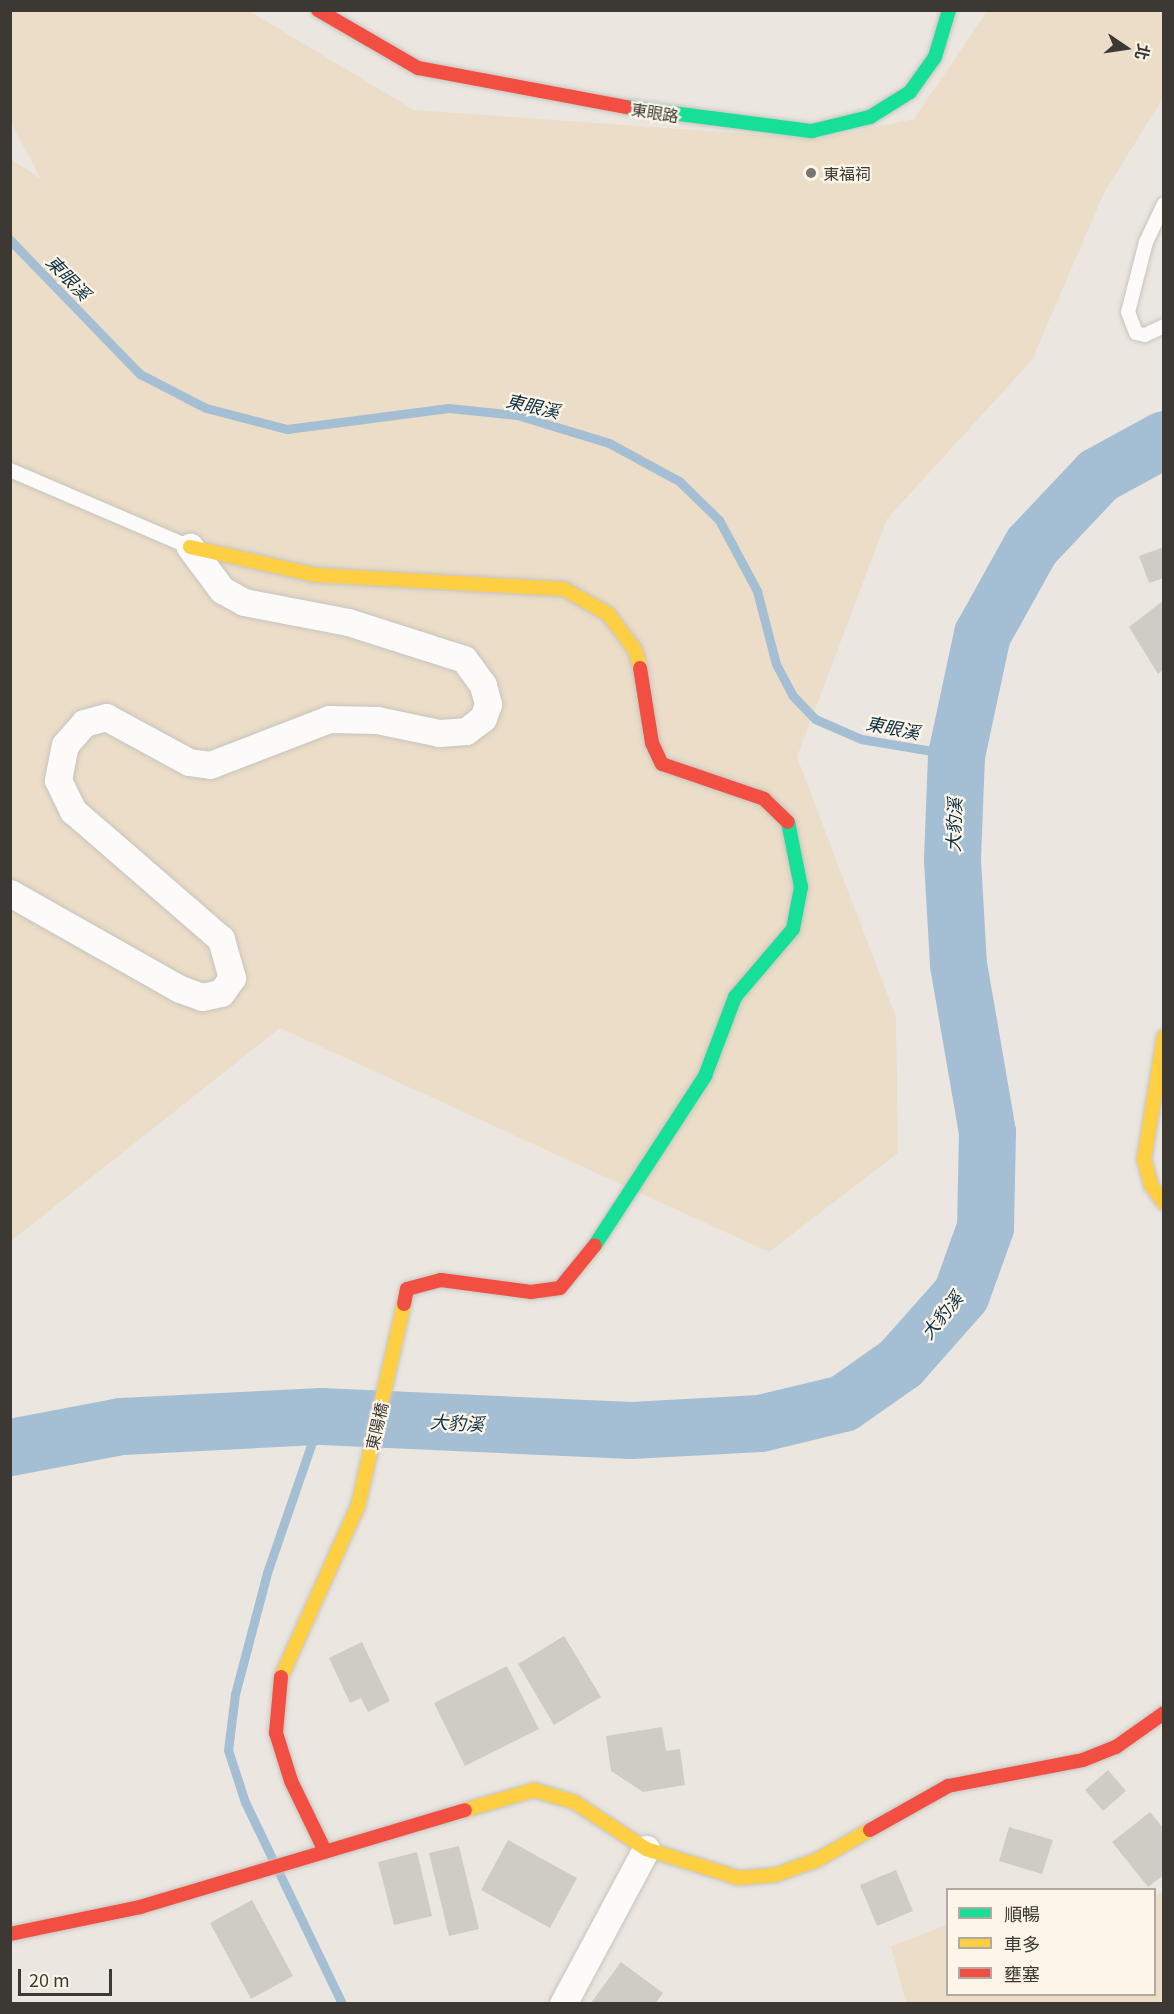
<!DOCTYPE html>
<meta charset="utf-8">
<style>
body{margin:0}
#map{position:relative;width:1174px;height:2014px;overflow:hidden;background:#ebe7e0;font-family:Georgia,"Noto Sans TC",serif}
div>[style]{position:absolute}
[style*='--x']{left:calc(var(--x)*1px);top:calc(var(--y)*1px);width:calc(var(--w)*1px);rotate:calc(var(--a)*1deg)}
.green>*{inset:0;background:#ebddc7}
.stream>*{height:9px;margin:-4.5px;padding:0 4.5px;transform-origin:4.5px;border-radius:4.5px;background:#a4bfd3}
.river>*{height:57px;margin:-28.5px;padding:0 28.5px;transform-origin:28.5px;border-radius:28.5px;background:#a4bfd3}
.building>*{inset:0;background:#cfccc6}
.roads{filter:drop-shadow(0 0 2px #c7c3be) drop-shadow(0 0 2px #c7c3be)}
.lane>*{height:14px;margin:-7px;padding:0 7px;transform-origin:7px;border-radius:7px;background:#fcfbfa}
.street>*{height:27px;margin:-13.5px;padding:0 13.5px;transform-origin:13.5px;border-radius:13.5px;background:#fcfbfa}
.fast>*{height:14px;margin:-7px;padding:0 7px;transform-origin:7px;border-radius:7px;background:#16e098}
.slow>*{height:14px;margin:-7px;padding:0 7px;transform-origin:7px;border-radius:7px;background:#ffcf43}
.jam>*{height:14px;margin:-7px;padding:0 7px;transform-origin:7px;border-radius:7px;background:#f24e42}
.dots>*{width:16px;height:16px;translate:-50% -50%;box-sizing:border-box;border:3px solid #fdf5e8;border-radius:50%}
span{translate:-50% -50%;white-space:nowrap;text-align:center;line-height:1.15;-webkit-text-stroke:4.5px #fdf5e8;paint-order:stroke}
.street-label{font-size:16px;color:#3c3935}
.poi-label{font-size:16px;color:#3c3935}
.left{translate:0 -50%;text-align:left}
.water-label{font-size:18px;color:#0c2f45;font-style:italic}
.frame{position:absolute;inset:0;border:12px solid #3c3935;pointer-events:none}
.legend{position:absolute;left:946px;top:1888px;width:210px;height:108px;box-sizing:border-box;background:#fdf5e8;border:2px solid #b0aaa0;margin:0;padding:8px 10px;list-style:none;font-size:18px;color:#3c3935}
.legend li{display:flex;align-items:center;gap:12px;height:30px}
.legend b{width:30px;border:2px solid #b0aaa0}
.north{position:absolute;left:1096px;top:18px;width:60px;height:60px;-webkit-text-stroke:4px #fdf5e8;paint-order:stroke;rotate:103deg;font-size:16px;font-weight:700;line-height:24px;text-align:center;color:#3c3935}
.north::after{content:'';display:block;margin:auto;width:21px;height:27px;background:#3c3935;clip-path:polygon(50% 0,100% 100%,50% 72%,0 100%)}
.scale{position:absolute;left:18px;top:1969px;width:94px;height:27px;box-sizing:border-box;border:3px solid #3c3935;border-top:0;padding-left:8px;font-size:18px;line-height:21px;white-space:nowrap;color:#3c3935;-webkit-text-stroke:4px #fdf5e8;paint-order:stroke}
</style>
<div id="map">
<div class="green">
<i style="clip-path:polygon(11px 11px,249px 11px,414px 110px,819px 139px,914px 119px,987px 11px,1163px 11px,1163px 98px,1104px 193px,1032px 360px,887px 519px,797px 757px,896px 1017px,898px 1153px,769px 1252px,280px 1028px,11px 1241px,11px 159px,41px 179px,11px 123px)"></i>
<i style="clip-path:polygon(1163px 1891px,1163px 2003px,906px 2003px,891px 1946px,947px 1925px,948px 1994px,1154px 1994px,1155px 1896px)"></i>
</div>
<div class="stream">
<i style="--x:10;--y:240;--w:187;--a:45.9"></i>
<i style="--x:140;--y:374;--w:74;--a:27.3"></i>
<i style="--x:206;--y:408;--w:84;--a:14.5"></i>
<i style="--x:287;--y:429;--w:163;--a:-7.4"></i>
<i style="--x:449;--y:408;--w:68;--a:5.9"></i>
<i style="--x:517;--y:415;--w:96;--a:16.9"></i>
<i style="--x:609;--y:443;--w:80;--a:28.5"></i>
<i style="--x:679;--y:481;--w:56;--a:44.3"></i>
<i style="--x:719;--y:520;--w:81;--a:61.8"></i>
<i style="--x:757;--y:591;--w:75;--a:75.4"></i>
<i style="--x:776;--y:664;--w:36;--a:62"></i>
<i style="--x:793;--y:696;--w:32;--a:46"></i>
<i style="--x:815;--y:719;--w:50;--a:23.5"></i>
<i style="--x:861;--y:739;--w:96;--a:9.6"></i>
<i style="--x:321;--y:1416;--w:166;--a:109"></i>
<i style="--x:267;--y:1573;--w:125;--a:104.8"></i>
<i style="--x:235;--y:1694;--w:56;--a:97.1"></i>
<i style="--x:228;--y:1750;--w:55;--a:71.9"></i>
<i style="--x:245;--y:1802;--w:224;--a:64.3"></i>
</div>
<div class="river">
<i style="--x:10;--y:1447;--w:113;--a:-10.7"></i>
<i style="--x:121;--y:1426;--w:200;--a:-2.9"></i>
<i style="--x:321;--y:1416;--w:310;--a:2.6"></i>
<i style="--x:631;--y:1430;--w:129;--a:-3.1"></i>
<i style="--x:760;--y:1423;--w:85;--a:-13.5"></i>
<i style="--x:843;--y:1403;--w:70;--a:-35.1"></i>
<i style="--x:900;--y:1363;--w:92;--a:-48.5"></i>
<i style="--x:961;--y:1294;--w:71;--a:-70.3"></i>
<i style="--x:985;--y:1227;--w:95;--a:-88.8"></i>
<i style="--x:987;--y:1132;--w:170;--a:-99.8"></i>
<i style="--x:958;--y:964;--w:105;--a:-93.3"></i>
<i style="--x:952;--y:859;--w:104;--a:-87.8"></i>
<i style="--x:956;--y:755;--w:124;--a:-77.9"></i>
<i style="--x:982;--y:634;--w:101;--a:-60.9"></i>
<i style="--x:1031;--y:546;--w:98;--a:-46.7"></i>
<i style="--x:1098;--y:475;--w:75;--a:-28.6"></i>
</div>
<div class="building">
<i style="clip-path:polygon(1164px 547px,1164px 578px,1149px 583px,1139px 556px)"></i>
<i style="clip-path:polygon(1164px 600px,1164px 669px,1158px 674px,1129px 627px)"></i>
<i style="clip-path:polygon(564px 1636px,601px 1697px,554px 1725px,518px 1664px)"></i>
<i style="clip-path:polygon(362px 1642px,390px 1701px,368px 1712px,361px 1698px,350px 1703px,329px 1658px)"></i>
<i style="clip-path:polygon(507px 1666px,539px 1729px,465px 1766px,434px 1703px)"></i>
<i style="clip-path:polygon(662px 1727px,666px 1751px,680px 1749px,685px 1785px,643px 1792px,611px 1771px,606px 1736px)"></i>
<i style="clip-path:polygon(1108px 1770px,1126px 1791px,1103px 1811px,1085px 1790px)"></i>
<i style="clip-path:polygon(1150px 1812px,1164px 1829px,1164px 1875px,1148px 1887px,1112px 1842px)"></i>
<i style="clip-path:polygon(1009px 1827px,1053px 1840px,1042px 1874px,999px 1861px)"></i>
<i style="clip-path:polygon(508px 1840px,577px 1878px,550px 1928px,481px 1890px)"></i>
<i style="clip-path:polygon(459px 1846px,479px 1929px,449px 1936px,429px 1853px)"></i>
<i style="clip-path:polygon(417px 1852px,432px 1916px,394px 1925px,378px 1862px)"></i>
<i style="clip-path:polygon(896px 1870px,913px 1911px,877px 1926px,860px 1885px)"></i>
<i style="clip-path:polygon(252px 1900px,293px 1976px,251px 1999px,210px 1923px)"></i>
<i style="clip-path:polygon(621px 1962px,663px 1993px,655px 2004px,590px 2004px)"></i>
</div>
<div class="roads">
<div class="lane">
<i style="--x:1164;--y:204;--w:42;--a:115.3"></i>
<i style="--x:1146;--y:242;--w:72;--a:104.4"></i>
<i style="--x:1128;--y:312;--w:22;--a:69"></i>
<i style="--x:1136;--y:333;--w:9;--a:13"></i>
<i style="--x:1145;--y:335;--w:21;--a:-25"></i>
<i style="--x:10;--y:470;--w:196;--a:23.2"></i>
</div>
<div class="street">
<i style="--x:10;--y:893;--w:195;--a:29.5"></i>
<i style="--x:180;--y:989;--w:23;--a:20"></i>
<i style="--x:202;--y:997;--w:19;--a:-12"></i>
<i style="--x:221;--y:993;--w:19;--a:-54"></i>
<i style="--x:232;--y:978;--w:41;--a:-105.8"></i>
<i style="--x:221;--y:939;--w:196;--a:-139.1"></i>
<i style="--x:73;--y:811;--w:34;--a:-116"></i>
<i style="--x:58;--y:780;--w:36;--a:-79"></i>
<i style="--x:65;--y:745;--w:29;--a:-49"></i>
<i style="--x:84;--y:723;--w:23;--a:-15"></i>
<i style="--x:106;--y:717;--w:94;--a:28.5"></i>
<i style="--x:189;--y:762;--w:21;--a:8"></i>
<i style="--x:210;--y:765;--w:128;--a:-21.1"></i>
<i style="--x:329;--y:719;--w:48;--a:1.2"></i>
<i style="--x:377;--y:720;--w:63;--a:11.8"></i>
<i style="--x:439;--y:733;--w:27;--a:-4"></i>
<i style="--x:466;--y:731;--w:21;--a:-37"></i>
<i style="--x:483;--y:718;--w:15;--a:-70"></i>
<i style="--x:488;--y:704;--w:20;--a:-105"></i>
<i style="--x:483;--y:685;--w:32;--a:-126"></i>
<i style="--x:464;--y:659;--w:122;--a:-162.3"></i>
<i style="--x:348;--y:622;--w:106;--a:-169.1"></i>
<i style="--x:244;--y:602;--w:25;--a:-151"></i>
<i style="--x:222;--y:590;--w:54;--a:-126.7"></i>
<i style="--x:563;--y:2004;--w:176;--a:-61.8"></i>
</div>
<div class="fast">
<i style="--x:626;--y:107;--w:188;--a:7.4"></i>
<i style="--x:812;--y:131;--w:60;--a:-13.6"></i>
<i style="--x:870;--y:117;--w:47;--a:-32"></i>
<i style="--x:910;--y:92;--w:43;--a:-54.5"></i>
<i style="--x:935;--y:57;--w:49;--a:-73.4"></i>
<i style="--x:595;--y:1245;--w:202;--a:-56.9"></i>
<i style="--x:705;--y:1076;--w:85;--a:-69.2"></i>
<i style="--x:735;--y:997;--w:89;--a:-49.5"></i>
<i style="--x:793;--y:929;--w:43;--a:-79.2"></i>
<i style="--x:801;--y:887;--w:66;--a:-101.3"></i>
</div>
<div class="slow">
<i style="--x:190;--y:547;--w:128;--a:12.6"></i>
<i style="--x:315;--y:575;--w:249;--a:3.2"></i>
<i style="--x:564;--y:589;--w:51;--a:29.6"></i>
<i style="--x:608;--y:614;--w:45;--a:53.1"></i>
<i style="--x:635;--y:650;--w:19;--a:74"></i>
<i style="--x:1164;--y:1037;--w:124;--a:99.3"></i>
<i style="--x:1144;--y:1159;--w:27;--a:75"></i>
<i style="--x:1151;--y:1185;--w:22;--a:54"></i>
<i style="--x:281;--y:1677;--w:188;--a:-65.8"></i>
<i style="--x:358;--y:1506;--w:207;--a:-77.2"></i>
<i style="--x:465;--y:1810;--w:72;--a:-16.2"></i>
<i style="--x:534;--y:1790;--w:42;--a:16.7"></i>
<i style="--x:574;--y:1802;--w:86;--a:33.1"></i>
<i style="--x:646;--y:1849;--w:97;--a:17.3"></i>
<i style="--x:739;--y:1878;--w:36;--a:-5"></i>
<i style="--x:775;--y:1875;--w:45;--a:-19.7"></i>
<i style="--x:817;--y:1860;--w:61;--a:-29.5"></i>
</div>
<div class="jam">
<i style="--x:318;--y:10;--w:116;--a:30.1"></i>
<i style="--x:418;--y:68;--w:212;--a:10.6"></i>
<i style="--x:640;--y:668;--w:76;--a:80.9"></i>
<i style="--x:652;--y:743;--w:23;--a:65"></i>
<i style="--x:662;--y:764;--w:108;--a:18.9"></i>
<i style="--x:764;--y:799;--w:33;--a:44"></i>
<i style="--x:404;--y:1304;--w:15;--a:-79"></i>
<i style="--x:407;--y:1289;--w:35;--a:-15"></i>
<i style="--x:441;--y:1280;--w:91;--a:7.6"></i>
<i style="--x:531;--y:1292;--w:29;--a:-8"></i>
<i style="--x:560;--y:1288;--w:55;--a:-50.9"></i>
<i style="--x:281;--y:1677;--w:56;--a:95.1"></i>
<i style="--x:276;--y:1733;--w:50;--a:72.6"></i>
<i style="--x:291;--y:1781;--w:78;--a:64.1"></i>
<i style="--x:870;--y:1830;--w:90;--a:-29.4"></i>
<i style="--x:948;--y:1786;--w:137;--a:-10.9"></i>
<i style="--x:1083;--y:1760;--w:35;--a:-22"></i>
<i style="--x:1116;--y:1747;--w:59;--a:-35.3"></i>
<i style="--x:10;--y:1934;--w:133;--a:-11.7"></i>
<i style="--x:140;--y:1907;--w:339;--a:-16.6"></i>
</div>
</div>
<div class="dots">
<i style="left:811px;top:173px;background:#797671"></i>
</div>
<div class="street-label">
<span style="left:655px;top:112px;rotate:9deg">東眼路</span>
<span style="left:376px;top:1426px;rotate:-77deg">東陽橋</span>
</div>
<div class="poi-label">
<span class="left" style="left:823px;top:173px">東福祠</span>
</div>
<div class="water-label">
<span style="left:69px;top:277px;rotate:46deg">東眼溪</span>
<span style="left:533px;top:405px;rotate:13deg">東眼溪</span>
<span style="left:893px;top:727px;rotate:11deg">東眼溪</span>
<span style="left:953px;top:825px;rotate:-88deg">大豹溪</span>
<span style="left:941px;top:1315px;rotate:-51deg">大豹溪</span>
<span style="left:457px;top:1422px;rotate:3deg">大豹溪</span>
</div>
<div class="frame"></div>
<ul class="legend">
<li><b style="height:8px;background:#16e098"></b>順暢</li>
<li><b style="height:8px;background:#ffcf43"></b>車多</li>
<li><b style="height:8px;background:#f24e42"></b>壅塞</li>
</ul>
<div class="north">北</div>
<div class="scale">20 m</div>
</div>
